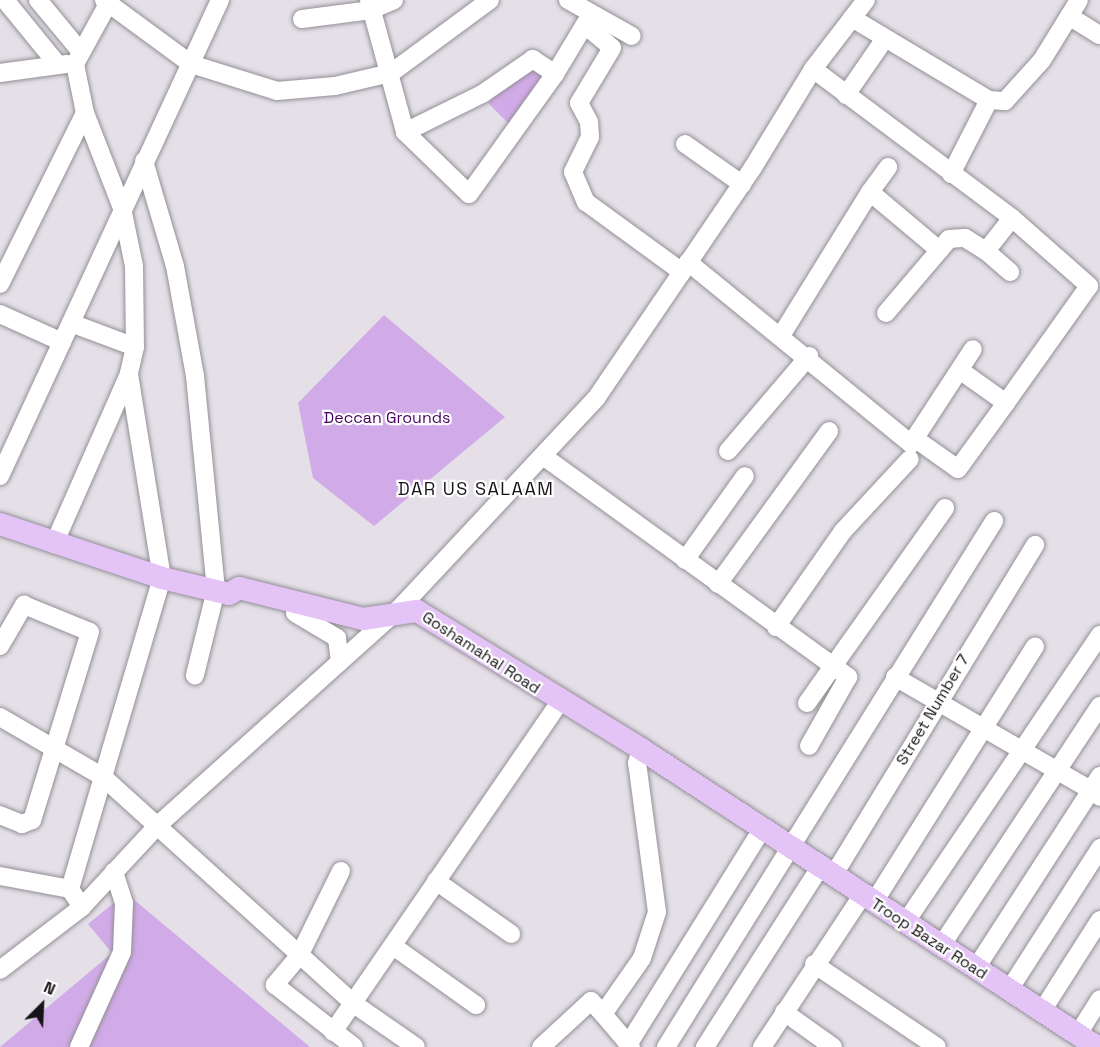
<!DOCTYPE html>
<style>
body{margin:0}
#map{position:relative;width:1100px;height:1047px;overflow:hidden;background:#e5e0e8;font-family:"Space Grotesk",sans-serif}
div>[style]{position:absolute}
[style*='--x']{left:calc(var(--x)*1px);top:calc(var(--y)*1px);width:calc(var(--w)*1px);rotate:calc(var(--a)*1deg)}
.green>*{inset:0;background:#d1abe8}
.roads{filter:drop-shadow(0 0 2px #938f96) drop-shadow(0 0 2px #938f96)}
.minor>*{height:18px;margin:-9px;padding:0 9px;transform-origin:9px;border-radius:9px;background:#fff}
.major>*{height:22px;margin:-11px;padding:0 11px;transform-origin:11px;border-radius:11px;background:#e4c3f7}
span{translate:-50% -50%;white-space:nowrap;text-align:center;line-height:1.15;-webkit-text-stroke:4.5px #fff;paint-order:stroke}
.park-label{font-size:16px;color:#470261}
.street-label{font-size:16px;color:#161417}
.neighbourhood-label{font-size:18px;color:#161417;letter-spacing:1.5px}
.north{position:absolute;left:12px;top:975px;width:60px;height:60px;-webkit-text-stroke:4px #fff;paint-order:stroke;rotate:24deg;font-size:16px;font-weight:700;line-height:24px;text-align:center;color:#161417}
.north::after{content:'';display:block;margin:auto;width:21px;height:27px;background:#161417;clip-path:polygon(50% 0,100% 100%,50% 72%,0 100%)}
</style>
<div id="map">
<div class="green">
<i style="clip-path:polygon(531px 67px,552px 78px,515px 130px,488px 103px)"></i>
<i style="clip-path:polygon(384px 315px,505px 417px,374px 526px,313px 478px,298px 403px)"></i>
<i style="clip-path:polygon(126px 893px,310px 1047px,0 1047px,112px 953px,88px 924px)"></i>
</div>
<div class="roads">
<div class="minor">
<i style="--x:5;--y:0;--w:84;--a:50.8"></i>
<i style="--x:38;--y:0;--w:67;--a:50.4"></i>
<i style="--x:104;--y:0;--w:108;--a:36.3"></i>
<i style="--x:191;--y:64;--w:90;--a:17.4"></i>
<i style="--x:277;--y:91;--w:58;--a:-4.9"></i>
<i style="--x:335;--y:86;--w:57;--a:-13.1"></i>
<i style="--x:391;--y:73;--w:123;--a:-36.4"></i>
<i style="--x:369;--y:0;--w:137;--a:74.7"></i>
<i style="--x:568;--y:0;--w:73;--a:29.4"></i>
<i style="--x:1069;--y:16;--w:36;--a:32"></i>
<i style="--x:852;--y:18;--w:160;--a:30.9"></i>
<i style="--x:989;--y:100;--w:16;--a:4"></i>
<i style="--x:1005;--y:101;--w:55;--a:-47.9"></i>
<i style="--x:1042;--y:60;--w:70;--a:-58.3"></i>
<i style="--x:302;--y:19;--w:70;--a:-7.4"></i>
<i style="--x:371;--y:10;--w:25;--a:-23"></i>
<i style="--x:585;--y:25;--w:35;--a:40"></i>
<i style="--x:612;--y:48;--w:64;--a:121"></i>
<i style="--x:579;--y:103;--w:21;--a:62"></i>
<i style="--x:589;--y:122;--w:15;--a:86"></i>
<i style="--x:590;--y:137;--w:39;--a:116"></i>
<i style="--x:573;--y:172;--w:33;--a:67"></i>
<i style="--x:586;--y:202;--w:119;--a:36.1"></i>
<i style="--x:75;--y:64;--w:50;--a:78.5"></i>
<i style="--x:85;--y:113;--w:102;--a:68.7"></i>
<i style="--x:122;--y:208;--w:59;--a:78.3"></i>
<i style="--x:134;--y:266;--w:81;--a:89.3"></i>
<i style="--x:75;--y:64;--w:73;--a:-61.3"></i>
<i style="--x:813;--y:69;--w:249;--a:36.8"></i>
<i style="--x:1012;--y:218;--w:103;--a:41.4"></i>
<i style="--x:1089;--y:286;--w:143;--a:125.4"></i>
<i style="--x:1006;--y:403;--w:55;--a:-144.6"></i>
<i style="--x:0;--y:73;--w:68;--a:-7.7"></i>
<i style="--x:555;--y:74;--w:27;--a:-146"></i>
<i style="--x:533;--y:59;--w:62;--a:145.5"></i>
<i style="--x:482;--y:94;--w:86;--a:153.7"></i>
<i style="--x:405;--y:132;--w:89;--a:44.1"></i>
<i style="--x:469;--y:194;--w:148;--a:-54.4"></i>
<i style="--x:555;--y:74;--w:70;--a:-59"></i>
<i style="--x:846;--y:95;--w:67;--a:-55.4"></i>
<i style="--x:685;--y:144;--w:70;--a:35.1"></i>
<i style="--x:144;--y:161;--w:109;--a:73.6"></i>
<i style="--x:175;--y:266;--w:112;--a:79.7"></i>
<i style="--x:195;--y:376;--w:215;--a:84.4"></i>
<i style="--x:216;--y:590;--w:88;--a:103.9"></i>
<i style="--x:951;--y:174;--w:83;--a:-62.8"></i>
<i style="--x:870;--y:192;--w:31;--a:-54"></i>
<i style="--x:986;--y:251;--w:32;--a:41"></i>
<i style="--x:688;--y:262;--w:288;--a:39.2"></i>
<i style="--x:911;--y:444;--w:113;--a:-56.9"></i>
<i style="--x:0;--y:284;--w:191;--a:-63.6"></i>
<i style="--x:886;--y:313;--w:97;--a:-49.6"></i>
<i style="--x:949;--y:239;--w:16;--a:-4"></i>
<i style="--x:965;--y:238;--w:25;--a:32"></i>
<i style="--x:986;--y:251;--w:42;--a:-51.8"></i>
<i style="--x:0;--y:314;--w:68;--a:24.3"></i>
<i style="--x:71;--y:323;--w:68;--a:20.6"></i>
<i style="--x:135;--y:347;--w:28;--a:103"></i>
<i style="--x:782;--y:334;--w:167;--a:-58.2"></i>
<i style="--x:870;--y:192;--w:90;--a:40"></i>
<i style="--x:917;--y:440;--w:50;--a:35.3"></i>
<i style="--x:958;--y:469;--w:82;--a:-54"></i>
<i style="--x:728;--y:451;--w:125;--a:-49.5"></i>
<i style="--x:543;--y:456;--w:377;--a:35.9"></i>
<i style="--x:848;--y:677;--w:79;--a:119.5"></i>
<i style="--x:0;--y:476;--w:524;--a:-65.19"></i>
<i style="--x:685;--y:560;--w:103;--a:-54.5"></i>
<i style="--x:718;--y:584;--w:189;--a:-54"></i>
<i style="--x:295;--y:613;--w:49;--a:30.8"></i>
<i style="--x:337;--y:638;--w:24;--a:83"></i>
<i style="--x:776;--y:627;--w:117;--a:-55.1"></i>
<i style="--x:843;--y:531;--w:98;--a:-47.1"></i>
<i style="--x:0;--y:646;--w:48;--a:-59.7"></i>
<i style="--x:24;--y:605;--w:71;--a:22.2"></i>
<i style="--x:90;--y:632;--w:197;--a:107.1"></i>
<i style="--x:32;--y:820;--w:11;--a:158"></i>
<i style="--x:22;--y:824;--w:24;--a:-158"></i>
<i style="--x:895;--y:677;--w:226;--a:30"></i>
<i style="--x:1091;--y:790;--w:17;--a:-57"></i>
<i style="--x:807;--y:703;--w:239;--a:-54.7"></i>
<i style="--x:0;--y:717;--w:119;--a:30.2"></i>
<i style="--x:103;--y:777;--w:208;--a:-73.5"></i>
<i style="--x:162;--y:578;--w:207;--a:-99.2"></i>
<i style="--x:129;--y:374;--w:186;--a:113.8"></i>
<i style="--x:341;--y:871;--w:95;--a:116.3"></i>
<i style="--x:299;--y:956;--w:38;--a:130"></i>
<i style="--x:275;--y:985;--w:100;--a:38.1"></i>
<i style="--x:0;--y:876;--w:71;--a:10.5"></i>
<i style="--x:833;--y:876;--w:388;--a:-58.6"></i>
<i style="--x:436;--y:881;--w:92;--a:35.2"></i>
<i style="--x:874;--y:902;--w:302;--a:-57.8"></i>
<i style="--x:82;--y:907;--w:22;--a:-124"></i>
<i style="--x:70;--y:889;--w:117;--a:-73.6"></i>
<i style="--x:103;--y:777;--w:338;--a:42.1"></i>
<i style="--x:354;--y:1004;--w:75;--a:34.7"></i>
<i style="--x:905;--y:923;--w:348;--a:-55.9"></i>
<i style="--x:393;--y:946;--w:102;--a:35.4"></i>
<i style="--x:941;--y:946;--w:288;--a:-56.5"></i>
<i style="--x:814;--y:964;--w:148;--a:34"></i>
<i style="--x:976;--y:968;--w:212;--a:-57.1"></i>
<i style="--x:1091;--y:790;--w:11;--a:38"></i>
<i style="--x:0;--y:970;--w:103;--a:-37.5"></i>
<i style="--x:82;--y:907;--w:110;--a:-47.2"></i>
<i style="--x:157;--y:826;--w:324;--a:-41.9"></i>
<i style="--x:398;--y:610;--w:291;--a:-46.9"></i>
<i style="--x:597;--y:397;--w:276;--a:-55.8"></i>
<i style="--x:752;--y:169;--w:117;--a:-58.6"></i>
<i style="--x:813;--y:69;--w:87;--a:-52.5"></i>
<i style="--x:1009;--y:990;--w:169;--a:-57.3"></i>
<i style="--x:1042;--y:1011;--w:108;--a:-57.5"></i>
<i style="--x:784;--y:1012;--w:60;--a:35.5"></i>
<i style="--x:333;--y:1032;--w:399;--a:-55.5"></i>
<i style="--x:1078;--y:1034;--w:41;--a:-57.8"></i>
<i style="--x:629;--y:1043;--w:250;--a:-58.1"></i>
<i style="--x:79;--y:1047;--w:104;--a:-65.6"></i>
<i style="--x:122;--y:952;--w:49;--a:-87.7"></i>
<i style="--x:124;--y:903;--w:33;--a:-108"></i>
<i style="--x:541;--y:1047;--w:68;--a:-42.6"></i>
<i style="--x:591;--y:1001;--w:18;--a:47"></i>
<i style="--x:631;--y:1047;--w:43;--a:-130.3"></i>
<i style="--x:603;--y:1014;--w:68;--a:-55.1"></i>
<i style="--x:642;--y:958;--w:48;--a:-71.9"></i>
<i style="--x:657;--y:912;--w:150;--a:-97.6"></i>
<i style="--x:637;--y:763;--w:15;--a:-74"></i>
<i style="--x:666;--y:1047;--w:620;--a:-58.05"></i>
<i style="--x:705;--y:1047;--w:211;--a:-57.4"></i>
<i style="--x:762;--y:1047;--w:181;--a:-56.5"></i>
</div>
<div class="major">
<i style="--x:0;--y:524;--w:171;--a:18.4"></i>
<i style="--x:162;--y:578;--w:69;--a:13.4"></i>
<i style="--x:229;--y:594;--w:12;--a:-31"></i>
<i style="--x:239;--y:588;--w:128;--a:14"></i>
<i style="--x:363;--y:619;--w:55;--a:-8.4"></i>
<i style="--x:417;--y:611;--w:263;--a:31.6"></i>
<i style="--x:641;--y:749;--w:545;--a:33.16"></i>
</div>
</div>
<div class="park-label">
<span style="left:387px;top:418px">Deccan Grounds</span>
</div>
<div class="street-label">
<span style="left:481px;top:653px;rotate:33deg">Goshamahal Road</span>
<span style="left:933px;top:710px;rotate:-59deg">Street Number 7</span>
<span style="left:929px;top:939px;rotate:33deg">Troop Bazar Road</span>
</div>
<div class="neighbourhood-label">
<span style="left:476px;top:489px">DAR US SALAAM</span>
</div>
<div class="north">N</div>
</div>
